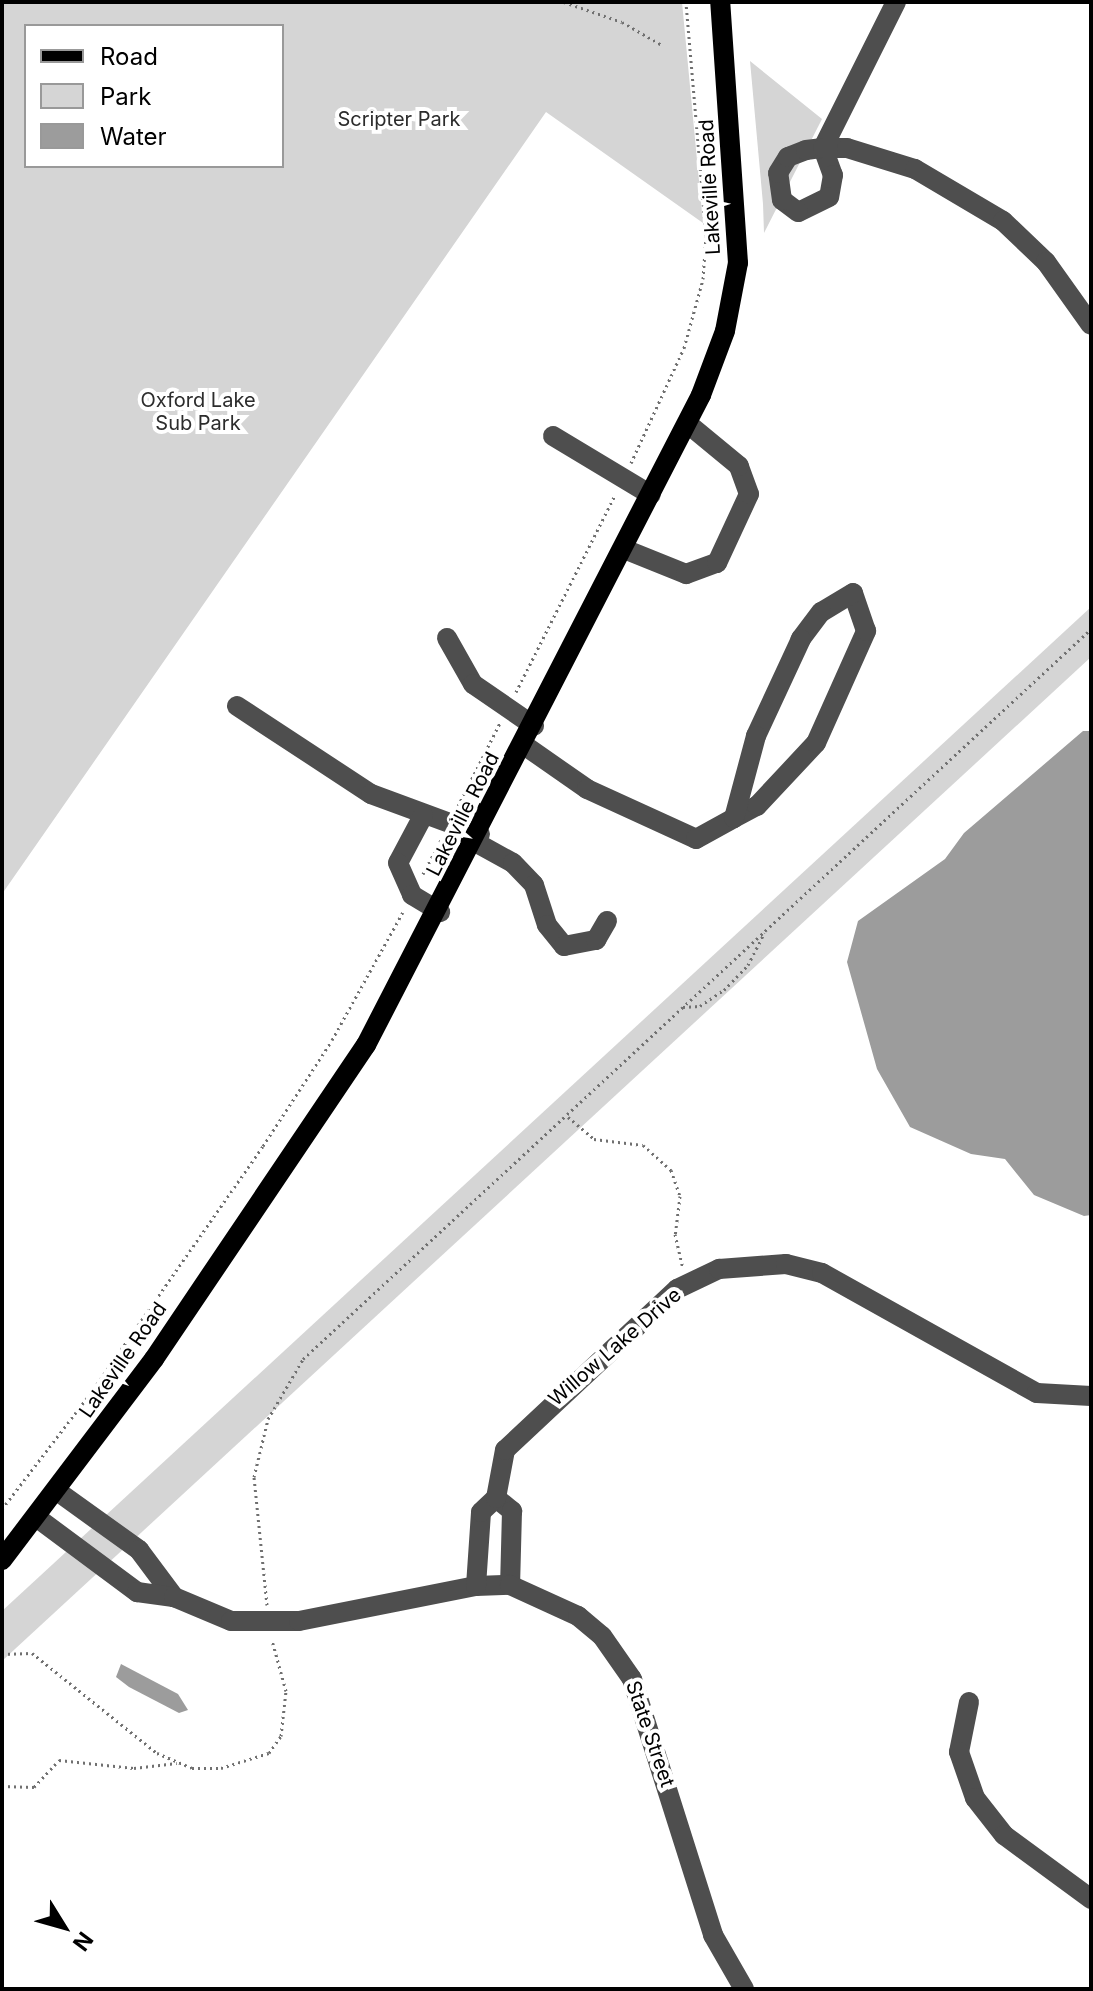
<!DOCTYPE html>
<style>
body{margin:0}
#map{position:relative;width:1093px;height:1991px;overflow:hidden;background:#fff;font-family:Inter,sans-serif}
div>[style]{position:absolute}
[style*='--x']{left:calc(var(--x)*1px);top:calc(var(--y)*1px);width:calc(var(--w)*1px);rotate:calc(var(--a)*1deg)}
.green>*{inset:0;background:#d5d5d5}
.water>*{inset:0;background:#9c9c9c}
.path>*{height:3px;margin-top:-1.5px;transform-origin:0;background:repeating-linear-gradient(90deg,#707070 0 2px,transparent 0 6px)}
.minor>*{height:20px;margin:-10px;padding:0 10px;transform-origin:10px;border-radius:10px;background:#4e4e4e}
.major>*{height:20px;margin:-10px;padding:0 10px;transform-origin:10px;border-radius:10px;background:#000}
span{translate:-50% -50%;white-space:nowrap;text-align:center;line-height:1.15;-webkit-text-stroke:8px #fff;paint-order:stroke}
.park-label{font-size:20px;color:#2c2c2c}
.street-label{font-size:20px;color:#000}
.frame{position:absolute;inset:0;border:4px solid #000;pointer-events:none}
.legend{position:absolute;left:24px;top:24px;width:260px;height:144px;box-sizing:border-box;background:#fff;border:2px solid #999;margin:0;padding:10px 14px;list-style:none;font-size:24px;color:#000}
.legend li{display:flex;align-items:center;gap:16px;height:40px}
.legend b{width:40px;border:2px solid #999}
.north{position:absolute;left:24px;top:1887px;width:80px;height:80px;-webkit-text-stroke:6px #fff;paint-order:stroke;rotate:127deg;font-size:22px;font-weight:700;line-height:32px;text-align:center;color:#000}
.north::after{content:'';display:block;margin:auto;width:28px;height:36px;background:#000;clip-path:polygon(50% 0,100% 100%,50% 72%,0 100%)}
</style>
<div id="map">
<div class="green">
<i style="clip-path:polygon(evenodd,2px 2px,682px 2px,703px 223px,546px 112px,2px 894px,2px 2px,26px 26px,282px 26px,282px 166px,26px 166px,26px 26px)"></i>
<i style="clip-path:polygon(750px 61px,822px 119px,764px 233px,763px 204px)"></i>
<i style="clip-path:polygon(1091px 607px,1091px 657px,2px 1661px,2px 1611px)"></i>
</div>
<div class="water">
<i style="clip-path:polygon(1083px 731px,1091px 731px,1091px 1215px,1084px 1216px,1034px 1195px,1005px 1159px,971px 1154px,910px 1127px,877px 1069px,847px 962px,858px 921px,945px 859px,964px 833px)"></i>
<i style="clip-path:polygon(121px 1664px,178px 1694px,188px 1710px,179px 1713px,129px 1687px,116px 1677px)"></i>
</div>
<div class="path">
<i style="--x:564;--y:2;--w:61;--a:19"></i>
<i style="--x:622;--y:22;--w:46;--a:29.9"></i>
<i style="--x:631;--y:463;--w:127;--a:-65.3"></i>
<i style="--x:684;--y:348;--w:72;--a:-74.6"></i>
<i style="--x:703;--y:279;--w:43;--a:-86"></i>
<i style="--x:706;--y:236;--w:235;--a:-94.9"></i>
<i style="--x:516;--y:692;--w:220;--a:-63.3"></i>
<i style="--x:458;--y:806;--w:93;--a:-63.2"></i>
<i style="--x:423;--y:874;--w:41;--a:-62.2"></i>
<i style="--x:683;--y:1007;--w:17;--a:-3"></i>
<i style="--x:700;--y:1006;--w:29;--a:-34"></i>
<i style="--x:724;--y:990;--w:35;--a:-46"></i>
<i style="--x:748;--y:965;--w:36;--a:-63"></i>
<i style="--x:568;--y:1117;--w:34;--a:40"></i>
<i style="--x:594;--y:1139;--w:49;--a:7"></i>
<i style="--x:643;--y:1145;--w:38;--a:42"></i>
<i style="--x:671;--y:1170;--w:28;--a:71"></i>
<i style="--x:680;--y:1196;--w:38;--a:97"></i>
<i style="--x:675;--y:1234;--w:35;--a:77"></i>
<i style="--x:2;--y:1509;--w:145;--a:-52.6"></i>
<i style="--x:90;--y:1394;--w:302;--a:-55.1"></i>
<i style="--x:263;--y:1146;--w:126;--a:-56.9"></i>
<i style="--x:332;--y:1040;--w:146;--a:-61"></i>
<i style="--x:267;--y:1605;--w:129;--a:-95.8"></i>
<i style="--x:254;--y:1477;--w:60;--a:-76.4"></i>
<i style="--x:268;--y:1419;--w:69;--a:-59.7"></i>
<i style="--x:303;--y:1359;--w:1074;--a:-42.81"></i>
<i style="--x:2;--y:1654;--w:30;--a:-2"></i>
<i style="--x:32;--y:1653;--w:160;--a:38.7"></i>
<i style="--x:157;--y:1753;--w:38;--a:23"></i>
<i style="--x:192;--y:1768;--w:29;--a:0"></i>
<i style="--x:221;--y:1768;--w:50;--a:-17.4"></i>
<i style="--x:269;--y:1753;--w:21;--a:-55"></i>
<i style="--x:281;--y:1736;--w:45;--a:-83.7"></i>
<i style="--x:286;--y:1691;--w:53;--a:-105.4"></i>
<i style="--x:2;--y:1786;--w:32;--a:2"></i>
<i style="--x:34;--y:1787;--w:37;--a:-47"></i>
<i style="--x:59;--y:1760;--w:75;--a:6.1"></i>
<i style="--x:134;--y:1768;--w:43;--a:-6.6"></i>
</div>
<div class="minor">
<i style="--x:896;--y:2;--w:163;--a:116.6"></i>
<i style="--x:823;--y:148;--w:29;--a:70"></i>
<i style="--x:833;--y:175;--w:22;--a:100"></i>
<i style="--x:829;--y:197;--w:34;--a:154"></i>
<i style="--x:798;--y:212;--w:20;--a:-143"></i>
<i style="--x:782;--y:200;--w:27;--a:-98"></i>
<i style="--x:778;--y:173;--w:19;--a:-58"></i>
<i style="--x:788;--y:157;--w:19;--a:-21"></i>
<i style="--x:806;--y:150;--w:17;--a:-7"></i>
<i style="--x:823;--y:148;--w:24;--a:0"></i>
<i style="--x:847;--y:148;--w:71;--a:17.2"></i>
<i style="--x:915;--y:169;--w:102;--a:30.6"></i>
<i style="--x:1003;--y:221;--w:59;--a:43.6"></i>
<i style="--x:1046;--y:262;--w:77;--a:54.5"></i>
<i style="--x:553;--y:436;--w:114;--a:31"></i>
<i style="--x:624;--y:549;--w:67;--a:22"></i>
<i style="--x:686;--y:574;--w:33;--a:-20"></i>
<i style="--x:717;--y:563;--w:76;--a:-65.1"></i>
<i style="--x:749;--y:494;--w:30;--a:-110"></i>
<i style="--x:739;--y:466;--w:66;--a:-140.5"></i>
<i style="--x:447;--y:638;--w:53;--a:60.5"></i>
<i style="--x:473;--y:684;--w:74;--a:34.5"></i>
<i style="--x:237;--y:706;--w:160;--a:33.3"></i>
<i style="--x:371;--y:794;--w:116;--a:20.2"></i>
<i style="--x:524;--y:745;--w:77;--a:34.9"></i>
<i style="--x:587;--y:789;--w:120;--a:24.6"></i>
<i style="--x:696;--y:839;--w:43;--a:-28.9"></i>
<i style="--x:734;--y:818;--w:26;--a:-28"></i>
<i style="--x:757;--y:806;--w:86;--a:-46.9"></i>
<i style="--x:816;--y:743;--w:123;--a:-65.9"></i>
<i style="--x:866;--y:631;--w:40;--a:-108.9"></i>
<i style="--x:853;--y:593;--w:37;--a:149"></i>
<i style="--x:821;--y:612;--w:34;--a:127"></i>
<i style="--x:801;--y:639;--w:107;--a:114.9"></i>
<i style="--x:756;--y:736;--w:85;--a:105"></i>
<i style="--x:423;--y:816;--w:53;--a:118"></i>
<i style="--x:398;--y:863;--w:35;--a:66"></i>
<i style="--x:412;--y:895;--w:33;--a:31"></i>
<i style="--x:475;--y:842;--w:43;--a:28.9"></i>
<i style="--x:513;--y:863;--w:30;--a:46"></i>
<i style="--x:534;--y:885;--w:42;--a:72"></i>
<i style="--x:547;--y:925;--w:27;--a:51"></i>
<i style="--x:564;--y:946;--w:33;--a:-11"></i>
<i style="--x:596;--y:940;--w:22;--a:-60"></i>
<i style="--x:57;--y:1491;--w:101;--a:35.7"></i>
<i style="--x:139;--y:1550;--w:59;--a:53.3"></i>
<i style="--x:496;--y:1498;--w:21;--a:39"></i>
<i style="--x:512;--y:1511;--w:74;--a:91.5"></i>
<i style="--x:36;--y:1517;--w:126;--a:36.6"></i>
<i style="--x:137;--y:1592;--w:37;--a:8"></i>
<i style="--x:174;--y:1597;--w:62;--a:22.8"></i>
<i style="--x:231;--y:1621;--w:68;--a:0"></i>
<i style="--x:299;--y:1621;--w:180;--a:-11.2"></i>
<i style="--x:476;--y:1586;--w:34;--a:-2"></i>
<i style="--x:510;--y:1585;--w:75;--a:24.5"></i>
<i style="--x:578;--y:1616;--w:31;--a:40"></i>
<i style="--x:602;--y:1636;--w:52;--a:55.1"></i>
<i style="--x:632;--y:1679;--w:269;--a:72.4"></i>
<i style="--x:713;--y:1935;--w:62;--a:60.1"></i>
<i style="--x:476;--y:1586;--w:74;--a:-86.1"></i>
<i style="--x:481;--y:1512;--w:21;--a:-43"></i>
<i style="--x:496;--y:1498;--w:49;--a:-79.4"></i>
<i style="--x:505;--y:1450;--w:236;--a:-43.1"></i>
<i style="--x:677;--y:1289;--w:47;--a:-25.5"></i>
<i style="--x:719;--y:1269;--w:67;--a:-4.3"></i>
<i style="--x:786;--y:1264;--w:37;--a:14"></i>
<i style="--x:822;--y:1273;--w:246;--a:29.2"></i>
<i style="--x:1037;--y:1393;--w:54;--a:3.2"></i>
<i style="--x:969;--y:1702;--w:51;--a:101.3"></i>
<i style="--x:959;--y:1752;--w:49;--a:70.8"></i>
<i style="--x:975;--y:1798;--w:47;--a:51.9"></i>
<i style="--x:1004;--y:1835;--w:108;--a:36.3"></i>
</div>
<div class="major">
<i style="--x:2;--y:1560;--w:252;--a:-52.9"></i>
<i style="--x:154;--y:1359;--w:379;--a:-56"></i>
<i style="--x:366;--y:1045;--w:731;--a:-62.73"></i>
<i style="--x:701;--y:395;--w:68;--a:-69.4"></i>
<i style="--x:725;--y:331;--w:69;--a:-79.2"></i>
<i style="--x:738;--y:263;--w:262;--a:-93.9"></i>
</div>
<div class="park-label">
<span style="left:399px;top:119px">Scripter Park</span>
<span style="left:198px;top:412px">Oxford Lake<br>Sub Park</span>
</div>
<div class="street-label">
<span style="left:710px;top:187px;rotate:-93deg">Lakeville Road</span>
<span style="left:463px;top:814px;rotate:-63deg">Lakeville Road</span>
<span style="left:615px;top:1347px;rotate:-41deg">Willow Lake Drive</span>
<span style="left:123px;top:1360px;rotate:-55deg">Lakeville Road</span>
<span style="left:650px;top:1734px;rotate:71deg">State Street</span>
</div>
<div class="frame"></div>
<ul class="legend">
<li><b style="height:10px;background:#000"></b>Road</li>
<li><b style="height:22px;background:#d5d5d5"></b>Park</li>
<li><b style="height:22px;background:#9c9c9c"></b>Water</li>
</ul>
<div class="north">N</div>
</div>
